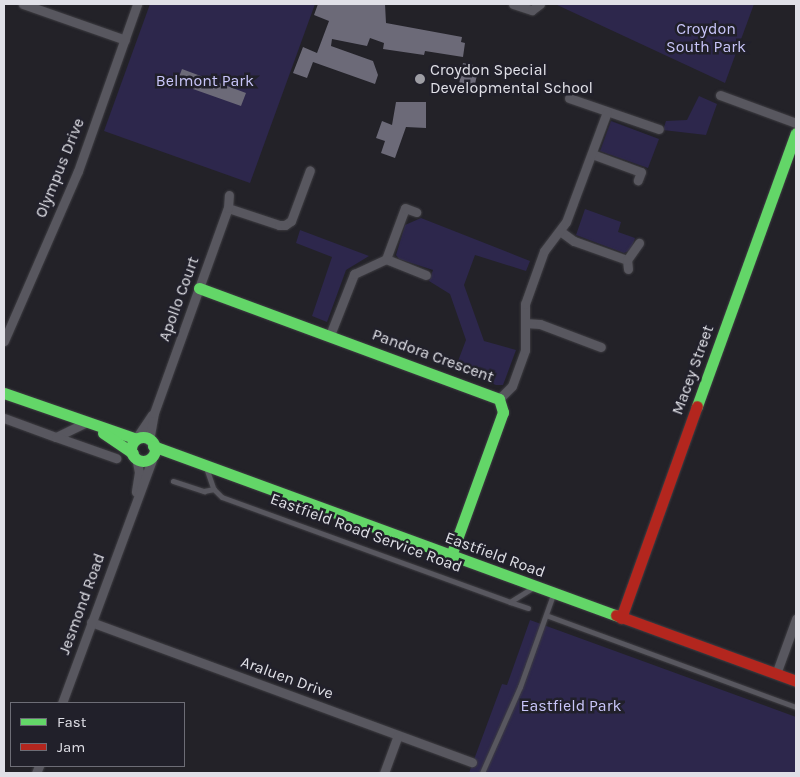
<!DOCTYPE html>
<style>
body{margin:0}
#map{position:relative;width:800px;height:777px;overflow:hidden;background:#232228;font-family:Karla,sans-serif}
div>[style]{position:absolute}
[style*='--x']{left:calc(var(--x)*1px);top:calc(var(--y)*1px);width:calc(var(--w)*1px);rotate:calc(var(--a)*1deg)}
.green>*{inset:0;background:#2d274c}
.building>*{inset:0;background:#6c6a78}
.roads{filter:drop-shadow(0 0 1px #3e3d42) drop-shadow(0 0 1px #3e3d42)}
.lane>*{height:4.5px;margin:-2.25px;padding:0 2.25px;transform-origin:2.25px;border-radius:2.25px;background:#58575f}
.street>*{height:9px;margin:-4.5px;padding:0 4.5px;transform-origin:4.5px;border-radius:4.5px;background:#58575f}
.fast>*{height:11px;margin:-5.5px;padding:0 5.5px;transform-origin:5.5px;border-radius:5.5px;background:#63d668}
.fast>.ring{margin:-5.5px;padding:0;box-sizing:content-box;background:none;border:11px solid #63d668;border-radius:50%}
.jam>*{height:11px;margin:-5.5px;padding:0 5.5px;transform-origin:5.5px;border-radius:5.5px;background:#b3261e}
.dots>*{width:14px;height:14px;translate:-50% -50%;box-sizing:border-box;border:2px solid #21202a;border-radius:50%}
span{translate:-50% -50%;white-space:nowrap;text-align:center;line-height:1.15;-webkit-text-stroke:5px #21202a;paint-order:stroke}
.park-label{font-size:16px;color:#c9c6fa}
.poi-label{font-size:16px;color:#e0e0e7}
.left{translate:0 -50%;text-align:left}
.street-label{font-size:16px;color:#e0e0e7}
.frame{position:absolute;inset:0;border:5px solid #e0e0e7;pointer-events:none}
.legend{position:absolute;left:10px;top:702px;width:175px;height:65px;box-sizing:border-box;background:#21202a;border:1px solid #6d6d76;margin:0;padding:6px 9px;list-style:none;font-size:15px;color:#e0e0e7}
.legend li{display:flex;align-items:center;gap:10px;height:25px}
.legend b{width:25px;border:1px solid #6d6d76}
</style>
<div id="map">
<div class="green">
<i style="clip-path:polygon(150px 4px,315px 4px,250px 183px,104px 131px)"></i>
<i style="clip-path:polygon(555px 4px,754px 4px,725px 83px)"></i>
<i style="clip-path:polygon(699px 96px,717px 104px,706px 135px,663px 130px,666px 121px,687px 120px)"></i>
<i style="clip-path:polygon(611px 121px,659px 139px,648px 168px,600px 151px)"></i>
<i style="clip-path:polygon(585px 209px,621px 222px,618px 232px,635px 238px,631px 250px,624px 253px,576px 235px)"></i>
<i style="clip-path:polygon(421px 218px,530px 261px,526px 271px,475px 255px,464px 285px,484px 341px,516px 350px,503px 385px,496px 385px,455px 369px,466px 340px,450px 294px,429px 281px,433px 270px,399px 259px,396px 255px,405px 225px)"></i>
<i style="clip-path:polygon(300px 230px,369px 256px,346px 270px,327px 322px,312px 316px,332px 257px,296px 243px)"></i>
<i style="clip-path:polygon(530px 620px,796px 717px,796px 773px,469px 773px,502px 684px,507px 685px)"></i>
</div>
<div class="building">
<i style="clip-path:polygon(318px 4px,385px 4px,386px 23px,462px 37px,461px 42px,465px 43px,463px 57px,425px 51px,424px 55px,383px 49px,384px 43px,370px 38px,367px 46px,332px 39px,331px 46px,373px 61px,378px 75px,375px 84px,313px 62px,307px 78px,293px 73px,303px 47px,317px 53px,329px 21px,314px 15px)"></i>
<i style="clip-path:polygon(463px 63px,479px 66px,473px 93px,458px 89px)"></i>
<i style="clip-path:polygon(182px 69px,246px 93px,241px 106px,193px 89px,195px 83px,179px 77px)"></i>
<i style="clip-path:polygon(396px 102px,426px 102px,426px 128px,406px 127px,395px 158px,381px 153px,385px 141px,376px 138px,382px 121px,392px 125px)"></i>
</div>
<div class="roads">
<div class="lane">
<i style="--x:207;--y:469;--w:21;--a:71"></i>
<i style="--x:214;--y:489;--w:11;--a:45"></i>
<i style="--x:222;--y:497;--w:307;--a:20"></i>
<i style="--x:510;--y:602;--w:28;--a:-32"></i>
<i style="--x:173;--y:481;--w:33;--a:18"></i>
<i style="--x:204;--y:491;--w:10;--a:-11"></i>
<i style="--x:510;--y:602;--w:19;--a:18"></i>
<i style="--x:546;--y:615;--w:266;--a:20.2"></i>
<i style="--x:482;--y:773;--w:94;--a:-66.2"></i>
<i style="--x:520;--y:687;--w:98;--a:-70.3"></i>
</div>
<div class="street">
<i style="--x:23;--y:4;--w:108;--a:19.4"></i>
<i style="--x:513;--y:4;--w:20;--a:18"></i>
<i style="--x:532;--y:10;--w:10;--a:-37"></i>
<i style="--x:720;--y:95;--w:81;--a:20.2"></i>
<i style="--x:569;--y:98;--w:95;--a:19"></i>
<i style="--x:592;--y:154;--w:52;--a:20.2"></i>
<i style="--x:641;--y:172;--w:9;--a:111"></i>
<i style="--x:228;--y:208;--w:54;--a:18.4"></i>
<i style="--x:279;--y:225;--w:6;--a:0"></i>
<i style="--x:285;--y:225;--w:7;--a:-34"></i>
<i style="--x:291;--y:221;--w:54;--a:-69.6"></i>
<i style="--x:560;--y:231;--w:17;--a:36"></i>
<i style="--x:574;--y:241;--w:56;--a:19.7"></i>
<i style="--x:386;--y:259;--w:43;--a:21.8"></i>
<i style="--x:628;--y:269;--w:9;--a:-96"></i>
<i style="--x:627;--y:260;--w:21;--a:-55"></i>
<i style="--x:525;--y:323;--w:15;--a:4"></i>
<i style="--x:540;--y:324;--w:65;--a:20.7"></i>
<i style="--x:330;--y:335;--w:66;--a:-68.5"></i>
<i style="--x:354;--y:274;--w:35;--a:-25"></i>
<i style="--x:386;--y:259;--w:54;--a:-69.6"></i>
<i style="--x:405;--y:208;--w:12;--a:20"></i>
<i style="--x:4;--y:341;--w:185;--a:-66.5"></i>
<i style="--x:78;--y:171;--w:177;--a:-70.5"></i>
<i style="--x:499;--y:399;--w:18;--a:-45"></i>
<i style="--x:512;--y:386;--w:38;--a:-70"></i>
<i style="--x:525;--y:350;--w:46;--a:-90"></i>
<i style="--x:525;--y:304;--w:56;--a:-70.3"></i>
<i style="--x:544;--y:251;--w:36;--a:-53"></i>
<i style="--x:566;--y:222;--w:117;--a:-69.6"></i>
<i style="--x:4;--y:418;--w:55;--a:20.1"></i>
<i style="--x:56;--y:437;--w:32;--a:-26"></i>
<i style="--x:56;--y:437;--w:64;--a:19.3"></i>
<i style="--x:137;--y:437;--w:27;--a:-56"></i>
<i style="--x:149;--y:441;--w:28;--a:-80"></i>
<i style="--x:154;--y:413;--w:218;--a:-70.2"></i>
<i style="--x:228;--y:208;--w:13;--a:-86"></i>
<i style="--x:136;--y:457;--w:15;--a:79"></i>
<i style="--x:139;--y:472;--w:20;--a:99"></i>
<i style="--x:91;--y:622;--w:406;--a:20.2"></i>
<i style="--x:776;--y:674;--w:59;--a:-70"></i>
<i style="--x:62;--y:703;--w:259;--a:-69.7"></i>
<i style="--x:36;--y:773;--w:8;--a:-67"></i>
<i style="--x:384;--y:773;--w:40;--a:-69.8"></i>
</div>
<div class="fast">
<i style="--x:199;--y:288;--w:320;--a:20.3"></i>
<i style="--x:499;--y:399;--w:14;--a:73"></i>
<i style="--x:503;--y:412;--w:153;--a:109.9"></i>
<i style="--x:4;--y:393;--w:138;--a:19.1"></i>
<i style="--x:697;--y:406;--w:290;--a:-70.1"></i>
<i style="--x:103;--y:433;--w:36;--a:34"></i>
<i class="ring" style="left:131px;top:437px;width:13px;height:13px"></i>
<i style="--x:153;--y:446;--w:493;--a:20.1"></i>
</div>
<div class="jam">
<i style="--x:616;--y:615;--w:192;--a:20.1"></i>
<i style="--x:621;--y:618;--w:225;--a:-70.3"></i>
</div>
</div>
<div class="dots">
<i style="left:420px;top:79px;background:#9e9ea4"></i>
</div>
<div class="park-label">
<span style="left:706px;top:38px">Croydon<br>South Park</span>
<span style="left:205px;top:81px">Belmont Park</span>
<span style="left:571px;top:706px">Eastfield Park</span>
</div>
<div class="poi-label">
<span class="left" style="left:430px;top:79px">Croydon Special<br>Developmental School</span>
</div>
<div class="street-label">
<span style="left:60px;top:168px;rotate:-68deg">Olympus Drive</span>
<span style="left:179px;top:299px;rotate:-70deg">Apollo Court</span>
<span style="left:433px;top:356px;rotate:20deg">Pandora Crescent</span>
<span style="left:693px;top:370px;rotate:-70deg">Macey Street</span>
<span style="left:366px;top:533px;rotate:20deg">Eastfield Road Service Road</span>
<span style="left:495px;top:555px;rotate:20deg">Eastfield Road</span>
<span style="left:82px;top:604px;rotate:-70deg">Jesmond Road</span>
<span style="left:287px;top:678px;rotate:20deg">Araluen Drive</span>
</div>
<div class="frame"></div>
<ul class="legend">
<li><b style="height:6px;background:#63d668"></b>Fast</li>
<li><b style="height:6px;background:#b3261e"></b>Jam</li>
</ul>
</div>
